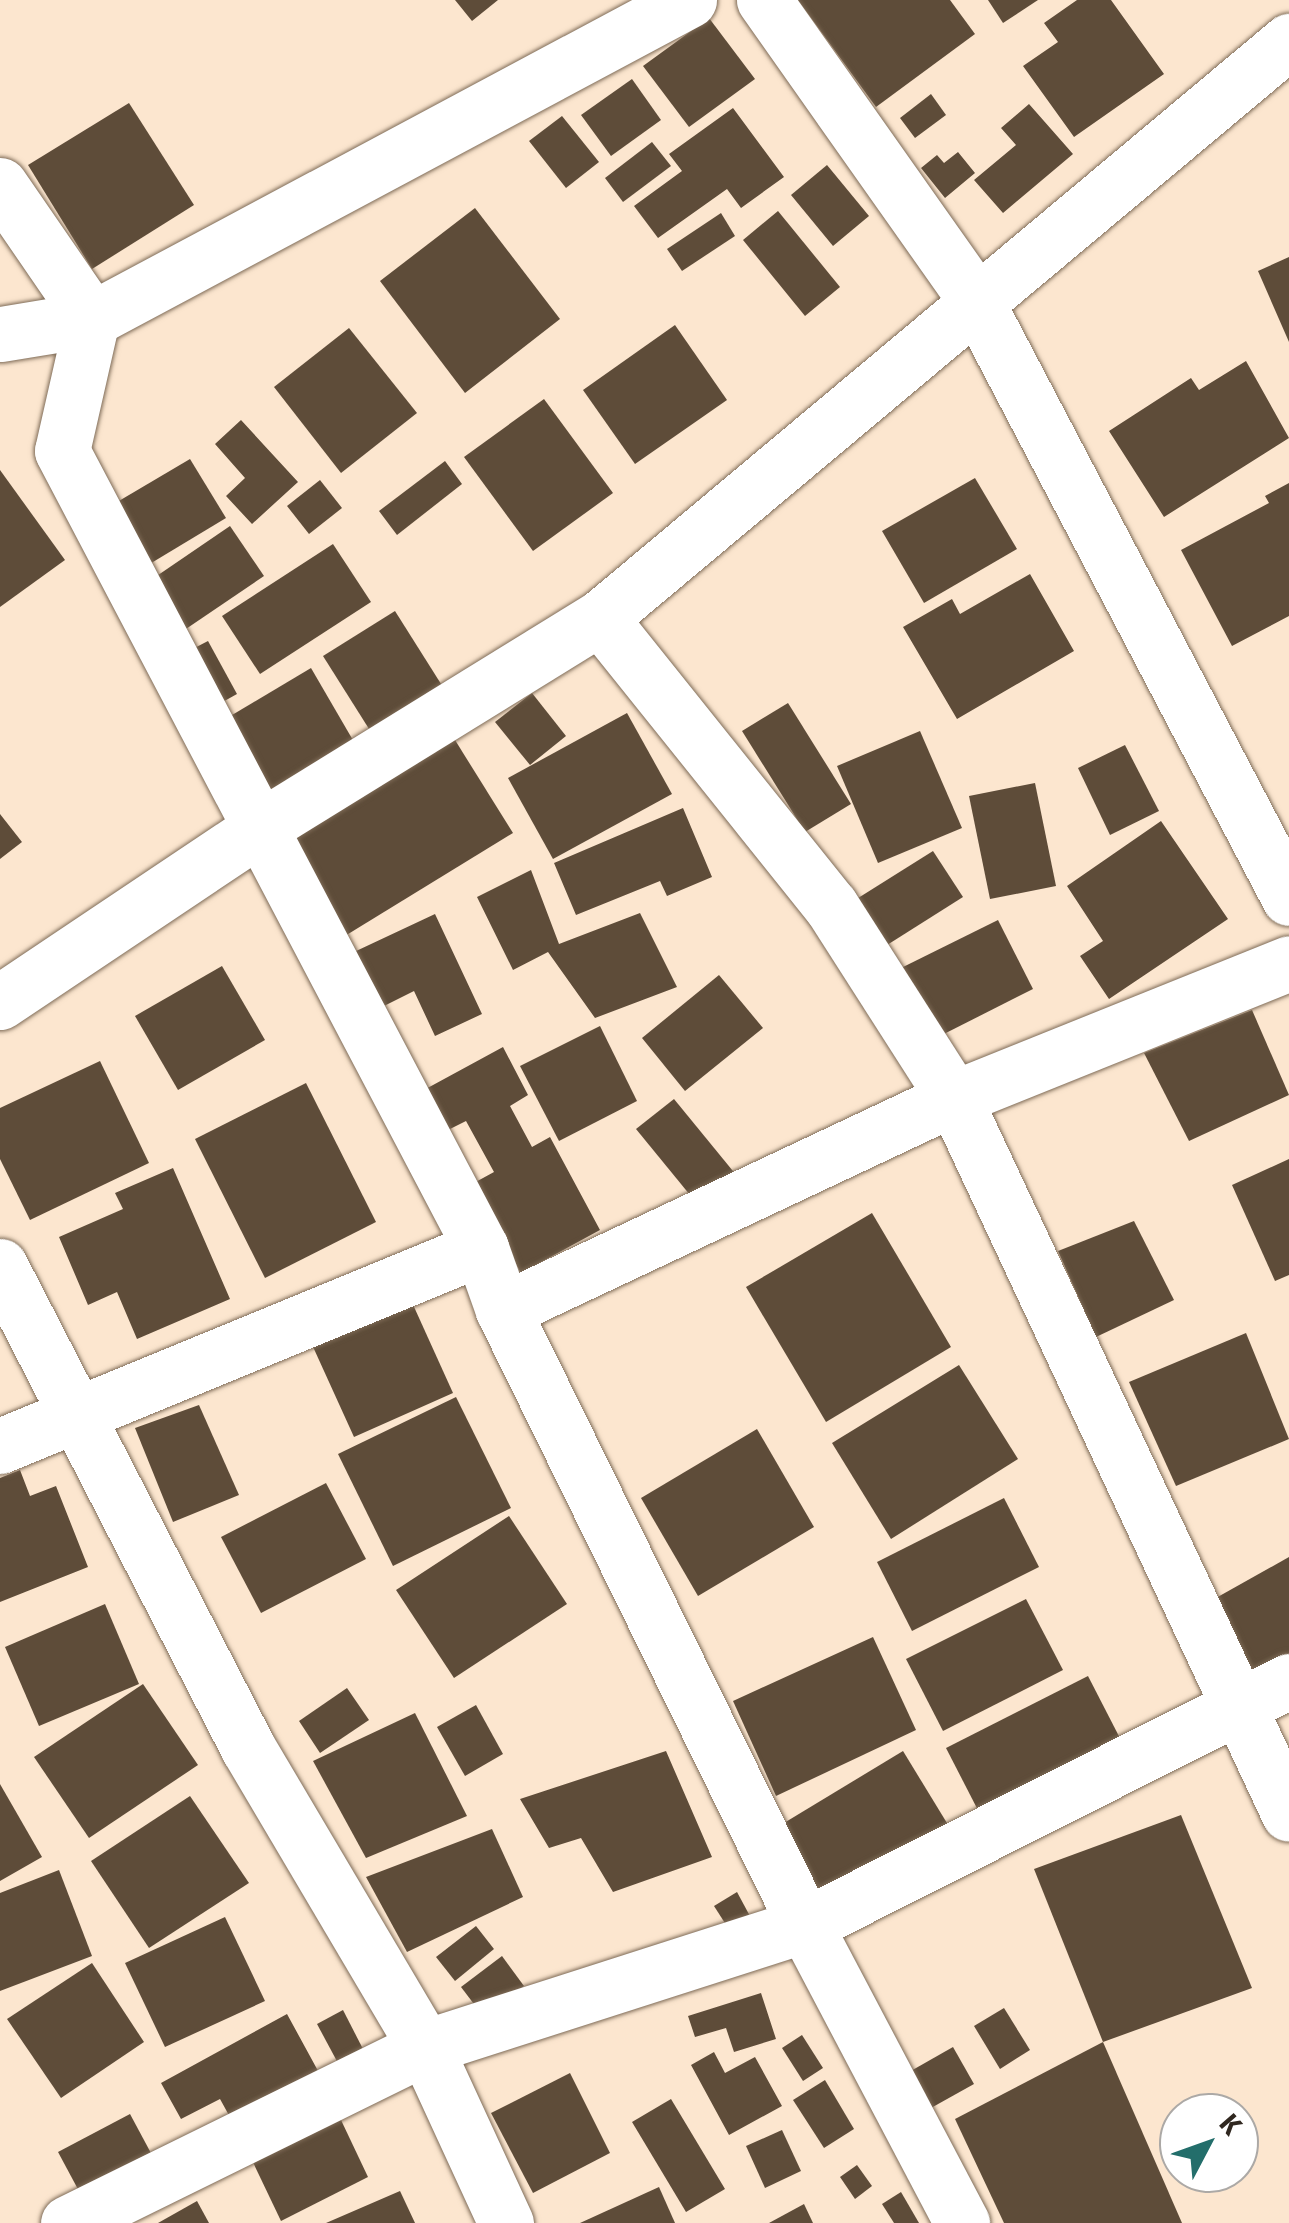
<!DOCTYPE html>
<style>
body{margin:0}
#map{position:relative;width:1289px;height:2223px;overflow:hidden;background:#fce6cf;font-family:"Fira Sans Condensed",sans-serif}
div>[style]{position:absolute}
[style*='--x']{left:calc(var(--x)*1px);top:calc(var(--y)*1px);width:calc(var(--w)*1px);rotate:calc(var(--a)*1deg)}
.building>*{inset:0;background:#5e4c39}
.roads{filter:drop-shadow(0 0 2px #7e6b57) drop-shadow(0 0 2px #7e6b57)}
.street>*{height:55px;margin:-27.5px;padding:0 27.5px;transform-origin:27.5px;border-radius:27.5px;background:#fff}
span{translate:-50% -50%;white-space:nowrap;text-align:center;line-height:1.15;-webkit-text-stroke:10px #fff;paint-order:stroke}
.north{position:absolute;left:1159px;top:2093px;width:100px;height:100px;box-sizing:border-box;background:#fff;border:2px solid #aca9a6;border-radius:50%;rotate:49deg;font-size:28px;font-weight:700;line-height:40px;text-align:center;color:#302820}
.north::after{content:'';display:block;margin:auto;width:35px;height:45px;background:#236e6b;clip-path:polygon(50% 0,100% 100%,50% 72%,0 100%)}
</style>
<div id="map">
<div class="building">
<i style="clip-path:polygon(455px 0,498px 0,472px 21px)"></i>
<i style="clip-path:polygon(798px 0,950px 0,975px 34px,876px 107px)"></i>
<i style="clip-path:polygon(988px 0,1038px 0,1003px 23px)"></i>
<i style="clip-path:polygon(1077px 0,1111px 0,1164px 74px,1074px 137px,1023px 66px,1058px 42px,1044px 23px)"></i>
<i style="clip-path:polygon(709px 18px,755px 79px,689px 127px,643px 66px)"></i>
<i style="clip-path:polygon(632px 79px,661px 120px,611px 156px,581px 115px)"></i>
<i style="clip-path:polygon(931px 94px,946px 115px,915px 138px,900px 118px)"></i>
<i style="clip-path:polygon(129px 103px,194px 205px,92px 269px,28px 165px)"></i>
<i style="clip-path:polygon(1029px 104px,1073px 154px,1003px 213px,974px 180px,1016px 145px,1001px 128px)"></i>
<i style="clip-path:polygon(733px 108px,784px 177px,741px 208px,727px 189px,658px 238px,634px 206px,682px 171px,669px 154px)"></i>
<i style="clip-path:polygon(562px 116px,599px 162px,566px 188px,529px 141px)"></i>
<i style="clip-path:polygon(652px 142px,671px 166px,623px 202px,605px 178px)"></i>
<i style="clip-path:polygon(958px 152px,975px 173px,945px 198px,921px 168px,937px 155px,944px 163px)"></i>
<i style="clip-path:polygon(827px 165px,869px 216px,833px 246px,791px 195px)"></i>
<i style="clip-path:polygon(475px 208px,560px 319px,465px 393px,380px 281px)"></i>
<i style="clip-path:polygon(778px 211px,840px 287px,805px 316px,743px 240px)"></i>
<i style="clip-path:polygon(721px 213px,735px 236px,682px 271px,667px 249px)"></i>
<i style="clip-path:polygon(1289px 257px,1289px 342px,1258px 271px)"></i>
<i style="clip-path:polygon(675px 325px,727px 400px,635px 464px,583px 390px)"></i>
<i style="clip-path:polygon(349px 328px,417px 413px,341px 473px,274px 387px)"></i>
<i style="clip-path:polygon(1246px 361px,1289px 438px,1164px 517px,1109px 431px,1191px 378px,1199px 390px)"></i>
<i style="clip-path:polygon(544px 399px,613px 493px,533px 551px,464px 457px)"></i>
<i style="clip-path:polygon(241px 420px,298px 482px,252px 524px,226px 496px,245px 478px,215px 444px)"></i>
<i style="clip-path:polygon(190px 459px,226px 518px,143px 568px,107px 508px)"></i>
<i style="clip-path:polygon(445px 461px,462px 484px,397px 535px,379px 511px)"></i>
<i style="clip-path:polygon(0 470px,65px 560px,0 607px)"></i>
<i style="clip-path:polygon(975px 478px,1017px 549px,924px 603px,882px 531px)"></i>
<i style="clip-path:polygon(320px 480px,342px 508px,309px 534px,287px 506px)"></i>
<i style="clip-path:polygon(1289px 483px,1289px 616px,1232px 646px,1181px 550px,1269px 503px,1265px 496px)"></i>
<i style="clip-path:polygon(230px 526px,264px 576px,180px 633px,145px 584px)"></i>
<i style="clip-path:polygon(333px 544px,371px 602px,260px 674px,222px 616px)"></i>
<i style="clip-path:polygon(1030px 574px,1074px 651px,957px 719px,903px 627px,952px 599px,960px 614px)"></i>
<i style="clip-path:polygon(395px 611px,448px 695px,376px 740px,323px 656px)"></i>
<i style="clip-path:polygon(208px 641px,237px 694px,210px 709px,181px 655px)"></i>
<i style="clip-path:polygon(311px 668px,361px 754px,271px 807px,222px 721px)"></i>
<i style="clip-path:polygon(532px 693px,566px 736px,530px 765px,495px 722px)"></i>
<i style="clip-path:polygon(788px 703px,851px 804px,805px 832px,742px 731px)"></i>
<i style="clip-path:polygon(627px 713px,672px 794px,553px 859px,508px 778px)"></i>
<i style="clip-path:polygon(445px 724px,513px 833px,340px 939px,272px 830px)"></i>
<i style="clip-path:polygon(920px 731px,962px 828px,878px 863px,837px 766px)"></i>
<i style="clip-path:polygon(1125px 745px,1159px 811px,1110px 835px,1078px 768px)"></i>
<i style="clip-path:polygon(1035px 783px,1056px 886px,990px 899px,969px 796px)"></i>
<i style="clip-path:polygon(683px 808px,712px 877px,667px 896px,660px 881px,576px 915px,554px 863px)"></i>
<i style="clip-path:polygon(0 814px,22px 842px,0 859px)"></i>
<i style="clip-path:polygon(1161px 821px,1228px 919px,1109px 999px,1080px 956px,1103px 941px,1067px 886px)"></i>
<i style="clip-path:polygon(933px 851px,963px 897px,876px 952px,847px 905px)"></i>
<i style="clip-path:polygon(531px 870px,559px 944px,640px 913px,677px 987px,595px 1018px,548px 952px,513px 970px,477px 897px)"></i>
<i style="clip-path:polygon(435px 914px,482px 1014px,435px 1036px,414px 991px,380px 1008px,354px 952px)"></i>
<i style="clip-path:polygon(998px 920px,1033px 989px,932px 1040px,897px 970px)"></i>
<i style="clip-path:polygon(222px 966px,265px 1040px,178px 1090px,135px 1016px)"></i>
<i style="clip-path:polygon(719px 975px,763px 1028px,685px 1091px,642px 1038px)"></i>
<i style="clip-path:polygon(1252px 1010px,1289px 1095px,1189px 1141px,1144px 1053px)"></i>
<i style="clip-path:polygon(600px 1026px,637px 1101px,559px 1141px,520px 1066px)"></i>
<i style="clip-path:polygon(503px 1047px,528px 1095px,510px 1106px,532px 1147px,550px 1137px,600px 1230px,521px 1273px,472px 1184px,494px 1172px,466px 1121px,444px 1132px,422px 1091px)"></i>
<i style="clip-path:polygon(100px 1061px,149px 1163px,30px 1220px,0 1159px,0 1108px)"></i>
<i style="clip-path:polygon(306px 1083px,376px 1222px,265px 1278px,195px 1139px)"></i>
<i style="clip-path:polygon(674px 1099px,737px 1176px,699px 1206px,636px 1129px)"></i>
<i style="clip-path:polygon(1289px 1159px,1289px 1275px,1275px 1281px,1232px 1185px)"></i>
<i style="clip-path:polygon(173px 1168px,230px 1299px,137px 1339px,117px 1292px,88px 1305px,59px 1237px,123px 1209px,115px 1193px)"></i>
<i style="clip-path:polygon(872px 1213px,951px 1347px,826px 1422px,746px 1287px)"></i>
<i style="clip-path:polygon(1134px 1221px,1174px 1300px,1096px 1337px,1058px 1251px)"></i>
<i style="clip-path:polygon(410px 1298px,453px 1393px,354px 1437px,309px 1338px)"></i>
<i style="clip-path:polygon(1246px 1333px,1289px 1439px,1176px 1486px,1129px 1382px)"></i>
<i style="clip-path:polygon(959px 1365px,1018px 1459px,891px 1539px,832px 1443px)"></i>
<i style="clip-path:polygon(456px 1397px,511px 1508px,393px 1566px,338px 1454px)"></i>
<i style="clip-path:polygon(199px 1405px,239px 1495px,173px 1522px,135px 1428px)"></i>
<i style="clip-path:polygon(757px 1429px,814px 1527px,698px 1596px,641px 1498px)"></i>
<i style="clip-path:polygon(20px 1470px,30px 1496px,56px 1486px,88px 1567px,0 1602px,0 1478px)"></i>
<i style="clip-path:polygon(326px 1483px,366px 1559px,261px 1613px,221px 1537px)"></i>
<i style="clip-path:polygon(1004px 1498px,1039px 1567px,912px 1631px,877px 1562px)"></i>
<i style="clip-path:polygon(509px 1516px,567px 1604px,454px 1678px,396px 1590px)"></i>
<i style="clip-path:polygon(1289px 1557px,1289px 1668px,1254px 1687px,1207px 1603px)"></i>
<i style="clip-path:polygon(1026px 1599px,1063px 1670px,943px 1731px,906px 1659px)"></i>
<i style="clip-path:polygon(105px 1604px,139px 1684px,39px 1726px,5px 1647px)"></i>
<i style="clip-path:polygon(873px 1637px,916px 1730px,776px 1796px,733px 1701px)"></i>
<i style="clip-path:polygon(1088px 1676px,1124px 1746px,982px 1818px,946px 1748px)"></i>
<i style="clip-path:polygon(143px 1684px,198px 1765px,89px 1838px,34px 1757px)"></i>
<i style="clip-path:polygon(347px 1688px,369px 1720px,320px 1753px,299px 1721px)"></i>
<i style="clip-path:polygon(476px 1705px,503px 1754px,465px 1776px,437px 1727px)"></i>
<i style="clip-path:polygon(415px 1713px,467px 1816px,366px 1858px,313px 1761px)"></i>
<i style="clip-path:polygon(666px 1751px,712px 1857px,613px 1892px,581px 1838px,549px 1848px,520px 1799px)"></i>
<i style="clip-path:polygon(903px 1751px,950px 1828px,825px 1904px,779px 1826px)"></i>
<i style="clip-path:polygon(0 1784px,42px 1857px,0 1881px)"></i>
<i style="clip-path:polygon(190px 1796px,249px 1883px,149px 1948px,91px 1861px)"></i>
<i style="clip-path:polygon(1181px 1815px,1252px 1988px,1103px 2042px,1034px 1869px)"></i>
<i style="clip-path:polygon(492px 1829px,523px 1897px,407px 1952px,366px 1877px)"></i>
<i style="clip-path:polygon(59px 1870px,92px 1956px,0 1991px,0 1893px)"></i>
<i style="clip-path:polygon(737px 1892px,751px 1918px,730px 1931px,714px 1906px)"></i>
<i style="clip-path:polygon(225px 1917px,265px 2001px,165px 2047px,125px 1963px)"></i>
<i style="clip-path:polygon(476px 1926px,494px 1949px,455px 1981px,436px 1957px)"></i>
<i style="clip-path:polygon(502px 1956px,524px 1986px,483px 2016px,461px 1987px)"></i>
<i style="clip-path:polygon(92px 1963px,144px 2042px,61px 2098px,7px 2019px)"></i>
<i style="clip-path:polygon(761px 1993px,776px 2039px,734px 2052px,726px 2028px,695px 2037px,688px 2016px)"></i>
<i style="clip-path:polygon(1004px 2008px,1030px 2050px,1000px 2069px,974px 2026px)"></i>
<i style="clip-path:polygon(343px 2010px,364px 2051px,339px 2065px,317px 2024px)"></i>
<i style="clip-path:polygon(287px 2014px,323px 2080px,236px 2128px,220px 2099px,181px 2119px,161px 2083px)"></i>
<i style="clip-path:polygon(802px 2035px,823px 2068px,803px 2081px,782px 2048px)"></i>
<i style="clip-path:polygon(1103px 2042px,1182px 2223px,1004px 2223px,955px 2119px)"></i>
<i style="clip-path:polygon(953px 2047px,974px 2084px,922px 2113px,902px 2076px)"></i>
<i style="clip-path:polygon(714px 2052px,725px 2073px,755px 2057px,782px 2106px,729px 2135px,691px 2065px)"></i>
<i style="clip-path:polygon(570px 2073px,610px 2153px,533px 2193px,491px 2113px)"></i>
<i style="clip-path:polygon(825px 2080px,854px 2129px,824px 2148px,793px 2100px)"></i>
<i style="clip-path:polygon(671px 2099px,725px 2189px,686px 2212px,632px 2122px)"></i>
<i style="clip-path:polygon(332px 2101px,368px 2177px,281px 2221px,239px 2133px)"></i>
<i style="clip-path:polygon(130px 2114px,152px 2155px,80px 2193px,58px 2152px)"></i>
<i style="clip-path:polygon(782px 2130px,801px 2171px,765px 2188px,746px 2146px)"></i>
<i style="clip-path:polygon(857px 2165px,872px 2186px,855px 2199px,840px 2177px)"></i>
<i style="clip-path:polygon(659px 2187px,675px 2223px,580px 2223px)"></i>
<i style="clip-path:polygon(400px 2191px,415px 2223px,326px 2223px)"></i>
<i style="clip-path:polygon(901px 2192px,919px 2223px,894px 2223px,882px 2204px)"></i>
<i style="clip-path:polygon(197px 2201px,209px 2223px,158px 2223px)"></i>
<i style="clip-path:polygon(804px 2204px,813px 2223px,769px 2223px)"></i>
</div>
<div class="roads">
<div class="street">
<i style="--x:689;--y:0;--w:677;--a:151.88"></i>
<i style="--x:92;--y:319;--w:135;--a:102.8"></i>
<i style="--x:62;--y:451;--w:900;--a:62.27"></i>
<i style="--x:481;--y:1248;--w:66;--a:70.5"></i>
<i style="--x:503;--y:1310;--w:685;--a:63.85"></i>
<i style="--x:805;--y:1925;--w:337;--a:62.2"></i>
<i style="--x:764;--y:0;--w:368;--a:54.8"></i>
<i style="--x:976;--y:301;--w:674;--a:62.33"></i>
<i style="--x:0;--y:185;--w:163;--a:55.5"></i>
<i style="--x:92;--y:319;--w:93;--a:170.7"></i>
<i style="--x:600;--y:618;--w:369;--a:51.3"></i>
<i style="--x:831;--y:906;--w:228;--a:57.4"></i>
<i style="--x:954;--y:1098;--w:790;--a:64.93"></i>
<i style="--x:0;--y:1002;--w:314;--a:-33.8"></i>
<i style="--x:261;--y:827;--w:398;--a:-31.7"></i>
<i style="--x:600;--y:618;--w:899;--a:-39.94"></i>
<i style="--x:0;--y:1266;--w:542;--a:62.77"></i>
<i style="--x:248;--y:1748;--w:347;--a:59.4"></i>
<i style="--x:425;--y:2047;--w:194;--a:65.3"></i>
<i style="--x:503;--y:1310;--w:498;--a:-25.2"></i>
<i style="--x:954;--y:1098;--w:361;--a:-21.9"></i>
<i style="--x:0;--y:1446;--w:520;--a:-22.37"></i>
<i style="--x:68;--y:2223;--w:398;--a:-26.2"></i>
<i style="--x:425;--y:2047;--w:399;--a:-17.8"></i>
<i style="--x:805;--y:1925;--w:542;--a:-26.75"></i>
</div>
</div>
<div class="north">K</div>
</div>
